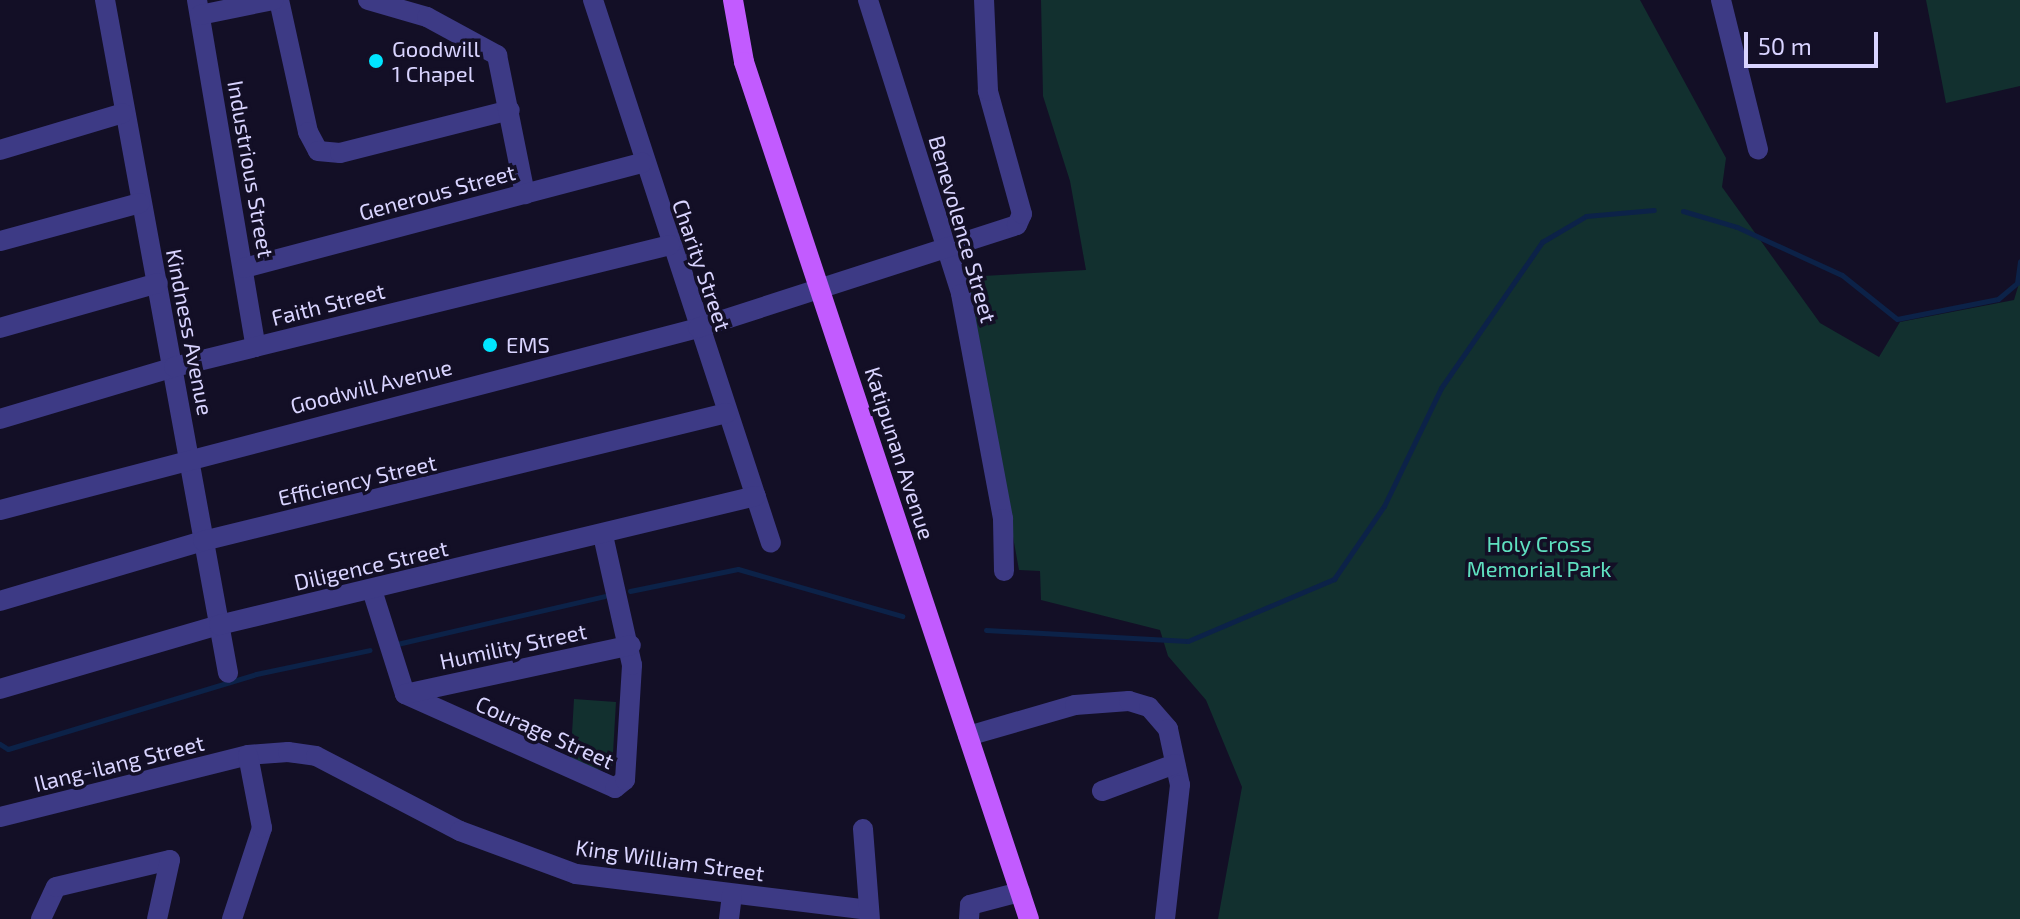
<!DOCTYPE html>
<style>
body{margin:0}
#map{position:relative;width:2020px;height:919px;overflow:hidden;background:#130f26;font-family:"Exo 2",sans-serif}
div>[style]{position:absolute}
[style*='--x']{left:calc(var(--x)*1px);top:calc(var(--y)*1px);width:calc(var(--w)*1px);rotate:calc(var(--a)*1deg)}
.green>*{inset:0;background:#12302f}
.stream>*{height:5px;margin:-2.5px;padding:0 2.5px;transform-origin:2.5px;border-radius:2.5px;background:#0c2248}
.minor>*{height:20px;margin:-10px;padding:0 10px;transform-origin:10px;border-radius:10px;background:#3d3a85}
.major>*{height:20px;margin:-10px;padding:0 10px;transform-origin:10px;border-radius:10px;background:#c25bff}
.dots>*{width:22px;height:22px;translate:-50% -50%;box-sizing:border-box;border:4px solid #130f26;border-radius:50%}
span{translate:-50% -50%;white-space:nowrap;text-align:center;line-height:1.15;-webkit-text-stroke:7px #130f26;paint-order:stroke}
.poi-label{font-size:22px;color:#d9d4ff}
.left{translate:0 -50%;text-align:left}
.street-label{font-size:22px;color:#d9d4ff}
.park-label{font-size:22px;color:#5fe0c0}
.scale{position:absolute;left:1744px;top:32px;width:134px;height:36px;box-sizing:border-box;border:4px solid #d9d4ff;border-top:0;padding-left:10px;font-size:24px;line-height:28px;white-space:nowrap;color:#d9d4ff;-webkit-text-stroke:6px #130f26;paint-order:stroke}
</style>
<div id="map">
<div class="green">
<i style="clip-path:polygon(1041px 0,1640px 0,1726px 158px,1722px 187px,1820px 323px,1879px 357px,1900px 322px,2014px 300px,2020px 280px,2020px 919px,1218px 919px,1242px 787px,1206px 700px,1168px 656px,1160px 630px,1041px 600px,1040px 571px,1019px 570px,966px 277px,1086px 270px,1070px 181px,1043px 96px)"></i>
<i style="clip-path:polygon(1926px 0,2020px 0,2020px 86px,1946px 103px)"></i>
<i style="clip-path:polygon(574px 699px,616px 702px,612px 770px,570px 768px)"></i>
</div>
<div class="stream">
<i style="--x:1683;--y:211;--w:56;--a:16.5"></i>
<i style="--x:1737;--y:227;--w:115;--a:24.6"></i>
<i style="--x:1842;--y:275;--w:70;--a:38.7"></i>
<i style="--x:1897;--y:319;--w:103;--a:-11.2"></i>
<i style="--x:1998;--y:299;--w:25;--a:-40"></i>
<i style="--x:2017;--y:283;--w:22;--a:-82"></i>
<i style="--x:630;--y:591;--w:110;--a:-11.5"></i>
<i style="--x:738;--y:569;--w:171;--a:16"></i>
<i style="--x:986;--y:630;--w:202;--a:3.1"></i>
<i style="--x:1188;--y:641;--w:159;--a:-23"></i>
<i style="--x:1334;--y:579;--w:88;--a:-55.6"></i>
<i style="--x:1384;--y:506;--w:131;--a:-64.2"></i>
<i style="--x:1441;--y:388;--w:178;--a:-55.3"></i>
<i style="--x:1542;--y:242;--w:51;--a:-30.6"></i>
<i style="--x:1586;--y:216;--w:68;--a:-5"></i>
<i style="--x:397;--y:644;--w:213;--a:-13"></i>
<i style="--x:0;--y:744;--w:9;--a:32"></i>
<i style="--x:8;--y:749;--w:259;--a:-16.8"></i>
<i style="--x:256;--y:674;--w:116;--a:-11.9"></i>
</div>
<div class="minor">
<i style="--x:105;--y:0;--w:684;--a:79.64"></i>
<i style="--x:197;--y:0;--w:352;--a:80.4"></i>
<i style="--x:279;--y:0;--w:135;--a:77.6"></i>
<i style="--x:308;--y:132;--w:21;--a:62"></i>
<i style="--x:318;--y:151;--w:22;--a:5"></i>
<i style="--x:340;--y:153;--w:175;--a:-14.2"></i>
<i style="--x:368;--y:0;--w:61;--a:16.1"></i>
<i style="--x:427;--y:17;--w:80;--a:28.5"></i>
<i style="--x:497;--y:55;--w:142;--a:78.6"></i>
<i style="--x:593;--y:0;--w:571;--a:71.85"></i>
<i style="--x:868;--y:0;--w:308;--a:72.4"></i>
<i style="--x:961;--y:294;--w:229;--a:79.4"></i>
<i style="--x:1003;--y:519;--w:52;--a:88.9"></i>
<i style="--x:1721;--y:0;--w:154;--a:76.1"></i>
<i style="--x:200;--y:15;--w:75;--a:-11.6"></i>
<i style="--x:0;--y:150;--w:128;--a:-16.7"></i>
<i style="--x:0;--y:241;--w:145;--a:-15.2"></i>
<i style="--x:244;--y:268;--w:412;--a:-14.8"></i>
<i style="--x:0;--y:328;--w:164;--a:-15.9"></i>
<i style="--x:0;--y:419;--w:182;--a:-16.6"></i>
<i style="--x:174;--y:367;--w:511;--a:-13.82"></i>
<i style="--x:0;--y:510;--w:721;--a:-14.61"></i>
<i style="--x:698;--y:328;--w:335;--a:-17.9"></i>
<i style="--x:1017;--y:225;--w:12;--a:-66"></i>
<i style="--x:1022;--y:214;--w:128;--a:-105.5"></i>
<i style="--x:988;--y:91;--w:91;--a:-92.5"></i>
<i style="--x:372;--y:590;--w:109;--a:72.4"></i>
<i style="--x:405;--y:694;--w:230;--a:24.1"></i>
<i style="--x:615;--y:788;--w:13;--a:-39"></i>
<i style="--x:625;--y:780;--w:115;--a:-86.5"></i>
<i style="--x:632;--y:665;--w:133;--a:-102.6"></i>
<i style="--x:0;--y:601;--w:212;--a:-16.5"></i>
<i style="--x:203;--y:541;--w:539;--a:-13.73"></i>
<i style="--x:0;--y:689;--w:228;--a:-16.3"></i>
<i style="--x:219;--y:625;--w:552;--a:-13.51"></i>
<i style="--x:405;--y:694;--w:231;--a:-12.2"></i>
<i style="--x:968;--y:736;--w:111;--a:-16.2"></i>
<i style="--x:1075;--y:705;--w:54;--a:-4.2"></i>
<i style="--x:1129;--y:701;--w:21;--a:17"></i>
<i style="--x:1149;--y:707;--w:29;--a:49"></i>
<i style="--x:1168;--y:729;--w:57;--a:77.9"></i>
<i style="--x:1180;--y:785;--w:135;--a:96.4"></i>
<i style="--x:1102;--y:791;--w:78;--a:-20.3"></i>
<i style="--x:0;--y:817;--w:256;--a:-14"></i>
<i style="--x:248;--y:755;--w:40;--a:-4.3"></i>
<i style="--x:288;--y:752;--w:28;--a:8"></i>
<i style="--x:316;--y:756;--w:162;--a:27.5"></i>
<i style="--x:460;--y:831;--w:124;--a:20.3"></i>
<i style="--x:576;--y:874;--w:295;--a:7"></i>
<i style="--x:863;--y:829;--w:90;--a:85.6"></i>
<i style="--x:41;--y:919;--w:35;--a:-65"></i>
<i style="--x:56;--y:887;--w:117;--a:-13.3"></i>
<i style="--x:170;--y:860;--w:60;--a:102.4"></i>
<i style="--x:232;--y:919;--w:96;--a:-71.8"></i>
<i style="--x:262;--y:828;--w:74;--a:-100.9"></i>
<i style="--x:729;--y:919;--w:25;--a:-83"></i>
<i style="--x:969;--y:919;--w:14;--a:-86"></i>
<i style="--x:970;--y:905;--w:52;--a:-14.6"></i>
</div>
<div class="major">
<i style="--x:733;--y:0;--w:63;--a:79.9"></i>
<i style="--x:744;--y:62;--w:903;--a:71.61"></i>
</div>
<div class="dots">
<i style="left:376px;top:61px;background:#00e5ff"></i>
<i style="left:490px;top:345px;background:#00e5ff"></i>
</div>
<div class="poi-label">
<span class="left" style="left:392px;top:61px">Goodwill<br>1 Chapel</span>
<span class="left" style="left:506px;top:345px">EMS</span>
</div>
<div class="street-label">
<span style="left:251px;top:169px;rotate:80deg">Industrious Street</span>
<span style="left:437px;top:192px;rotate:-15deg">Generous Street</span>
<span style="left:963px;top:229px;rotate:74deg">Benevolence Street</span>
<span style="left:702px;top:265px;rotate:71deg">Charity Street</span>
<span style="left:328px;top:304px;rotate:-14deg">Faith Street</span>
<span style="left:190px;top:332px;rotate:79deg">Kindness Avenue</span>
<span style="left:371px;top:386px;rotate:-14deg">Goodwill Avenue</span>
<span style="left:900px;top:453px;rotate:72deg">Katipunan Avenue</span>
<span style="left:357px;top:480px;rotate:-13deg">Efficiency Street</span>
<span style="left:371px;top:565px;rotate:-13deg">Diligence Street</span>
<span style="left:513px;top:646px;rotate:-12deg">Humility Street</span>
<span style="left:545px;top:732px;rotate:24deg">Courage Street</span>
<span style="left:119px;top:763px;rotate:-14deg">Ilang-ilang Street</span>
<span style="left:670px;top:860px;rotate:8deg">King William Street</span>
</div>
<div class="park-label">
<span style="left:1539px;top:556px">Holy Cross<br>Memorial Park</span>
</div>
<div class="scale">50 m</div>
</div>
